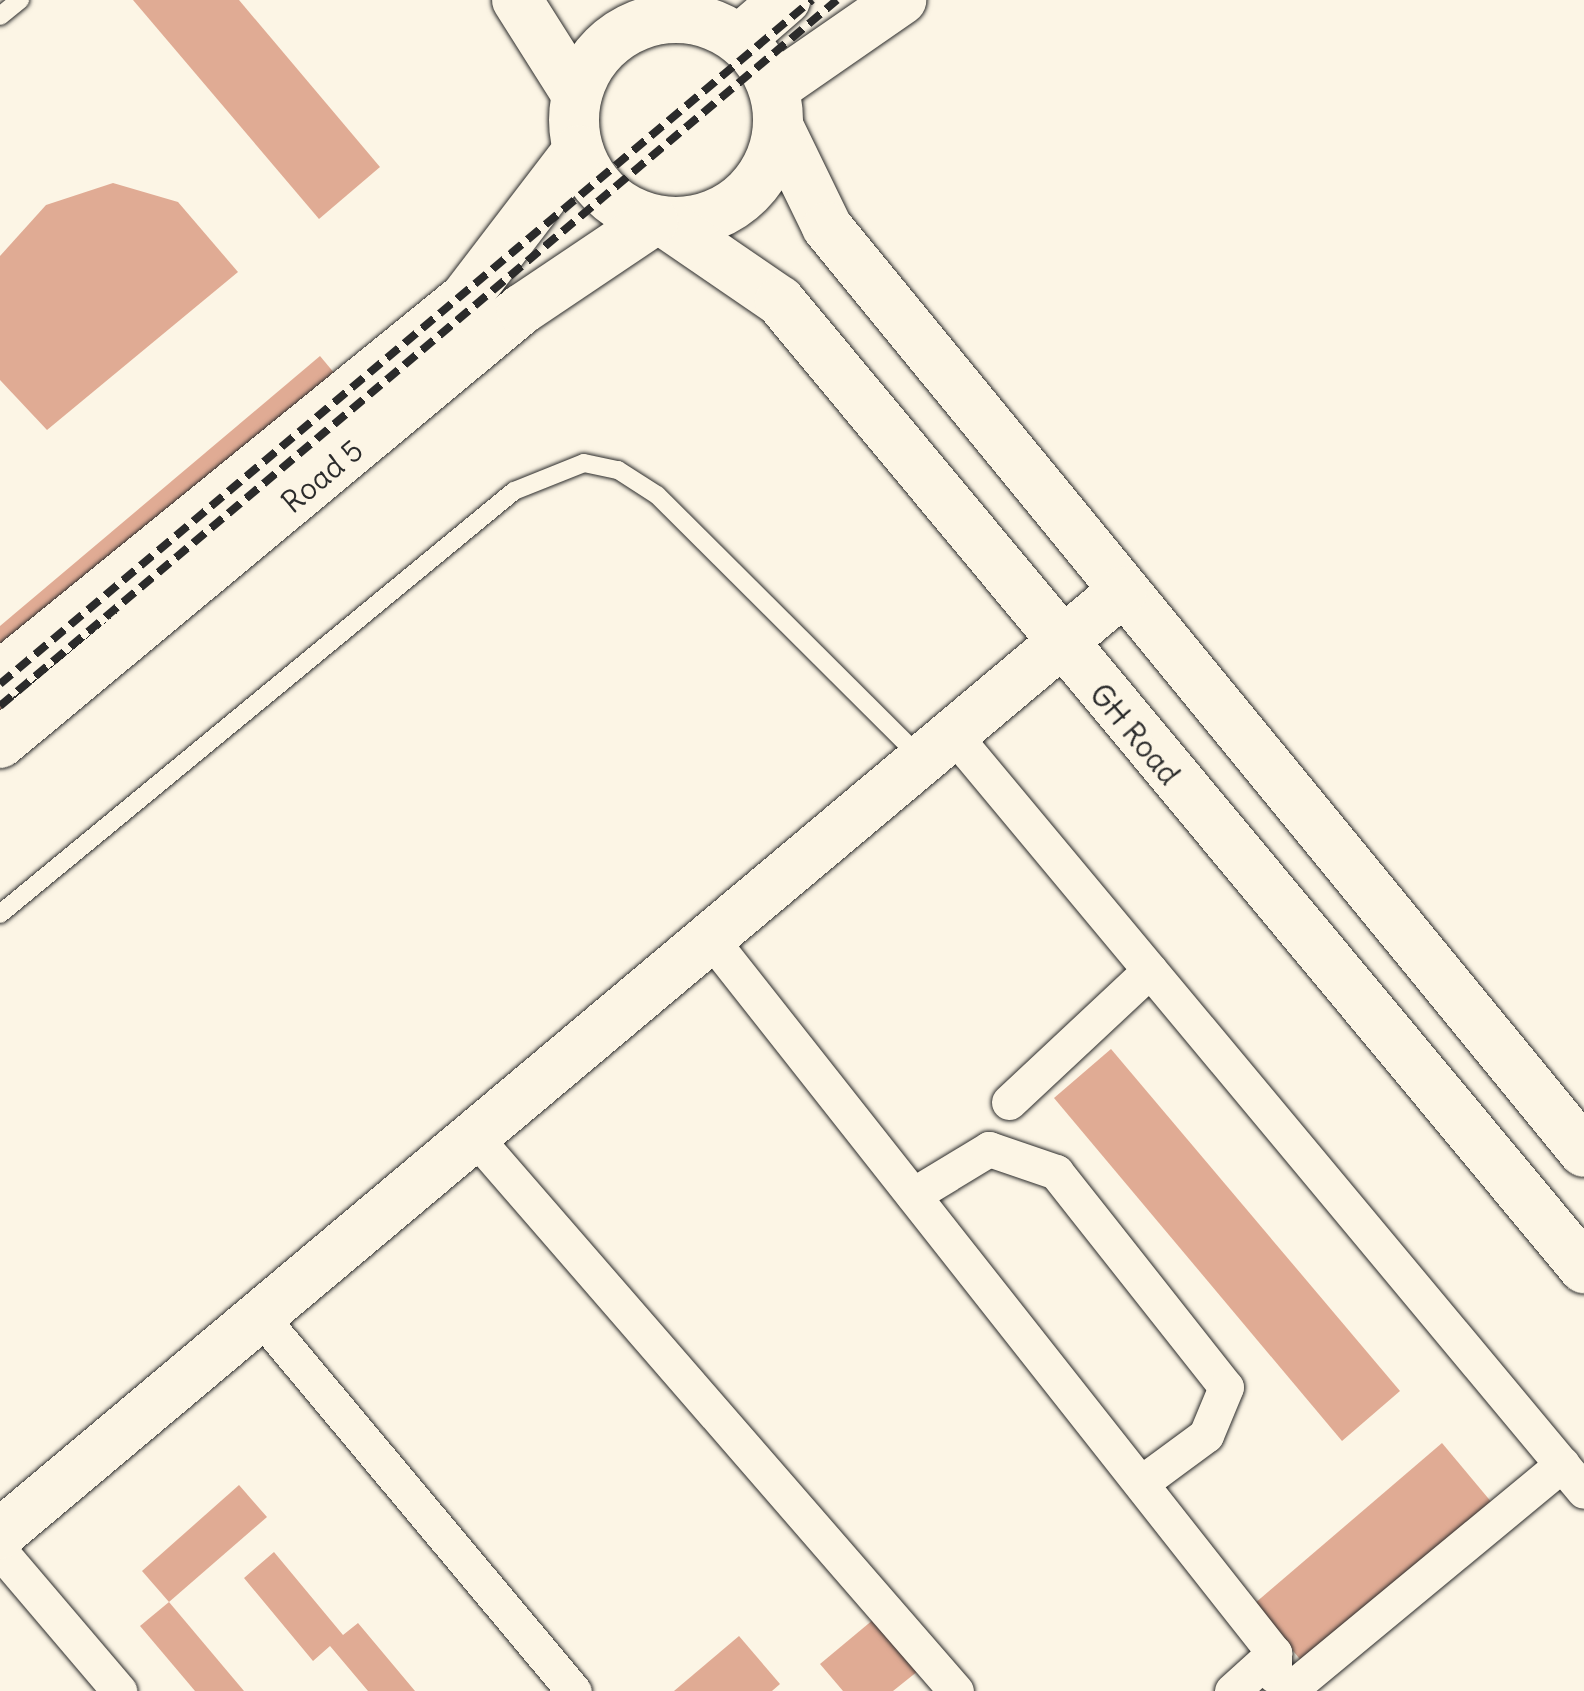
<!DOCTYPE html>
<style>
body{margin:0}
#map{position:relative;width:1584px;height:1691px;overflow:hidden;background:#fcf5e5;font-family:Delius,sans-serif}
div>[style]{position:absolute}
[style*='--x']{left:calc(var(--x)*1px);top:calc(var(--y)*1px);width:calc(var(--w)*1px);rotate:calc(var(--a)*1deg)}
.building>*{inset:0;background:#e0ab94}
.roads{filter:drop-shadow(0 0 2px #2b2b2b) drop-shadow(0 0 2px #2b2b2b)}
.lane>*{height:18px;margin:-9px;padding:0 9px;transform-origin:9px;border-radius:9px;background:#fcf5e5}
.street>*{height:35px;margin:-17.5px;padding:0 17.5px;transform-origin:17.5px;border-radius:17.5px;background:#fcf5e5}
.secondary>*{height:50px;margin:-25px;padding:0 25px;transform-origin:25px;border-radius:25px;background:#fcf5e5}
.secondary>.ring{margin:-25px;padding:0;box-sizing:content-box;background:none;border:50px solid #fcf5e5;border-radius:50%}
.rail>*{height:8px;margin-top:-4px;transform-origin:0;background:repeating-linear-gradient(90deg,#2b2b2b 0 15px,transparent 0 23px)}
span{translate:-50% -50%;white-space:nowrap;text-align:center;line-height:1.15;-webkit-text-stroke:10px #fcf5e5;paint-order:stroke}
.street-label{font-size:30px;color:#2b2b2b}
</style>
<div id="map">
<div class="building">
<i style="clip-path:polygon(133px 0,239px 0,380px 167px,319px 219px)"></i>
<i style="clip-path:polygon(113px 183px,178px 202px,238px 272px,47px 430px,0 380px,0 256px,46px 205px)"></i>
<i style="clip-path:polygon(320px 356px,386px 435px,0 763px,0 626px)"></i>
<i style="clip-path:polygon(1111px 1049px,1400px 1391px,1342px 1441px,1054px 1098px)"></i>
<i style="clip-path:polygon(1442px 1443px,1493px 1504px,1304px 1664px,1254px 1604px)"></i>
<i style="clip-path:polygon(239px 1485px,267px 1517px,169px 1602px,142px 1571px)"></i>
<i style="clip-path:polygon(274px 1552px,343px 1635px,358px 1623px,415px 1691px,368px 1691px,330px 1646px,313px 1661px,244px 1578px)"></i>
<i style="clip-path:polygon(169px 1602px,244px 1691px,195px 1691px,140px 1626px)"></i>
<i style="clip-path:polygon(874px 1619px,918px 1671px,893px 1691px,843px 1691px,820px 1664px)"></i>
<i style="clip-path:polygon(739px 1636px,780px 1684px,772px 1691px,674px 1691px)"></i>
</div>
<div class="roads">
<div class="lane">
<i style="--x:0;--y:16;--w:26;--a:-39"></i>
<i style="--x:0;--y:914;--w:666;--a:-39.45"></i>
<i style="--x:514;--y:491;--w:75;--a:-21.8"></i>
<i style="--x:584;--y:463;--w:35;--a:12"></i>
<i style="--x:618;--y:470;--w:46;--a:32.7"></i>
<i style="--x:657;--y:495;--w:371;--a:44.9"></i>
</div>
<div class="street">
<i style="--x:953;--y:734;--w:985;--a:50.19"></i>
<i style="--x:710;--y:938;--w:911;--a:51.73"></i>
<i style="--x:1009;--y:1102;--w:193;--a:-43.1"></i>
<i style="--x:474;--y:1136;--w:735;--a:49.03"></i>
<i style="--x:913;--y:1195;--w:89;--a:-31.2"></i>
<i style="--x:989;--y:1149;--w:71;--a:18.9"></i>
<i style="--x:1056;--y:1172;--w:274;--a:51.7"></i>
<i style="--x:1226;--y:1387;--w:52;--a:112.6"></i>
<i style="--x:1206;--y:1435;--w:81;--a:143.6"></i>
<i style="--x:260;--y:1316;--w:489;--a:50.1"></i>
<i style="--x:0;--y:1551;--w:184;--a:49.6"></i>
<i style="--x:1232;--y:1691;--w:57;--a:-42.1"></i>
<i style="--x:1274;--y:1653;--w:22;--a:90"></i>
<i style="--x:1288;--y:1691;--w:356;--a:-39.6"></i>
</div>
<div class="secondary">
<i style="--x:517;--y:0;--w:112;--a:57.7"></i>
<i class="ring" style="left:574px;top:18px;width:154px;height:154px"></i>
<i style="--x:740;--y:39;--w:60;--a:-40.9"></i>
<i style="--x:774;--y:88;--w:155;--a:-34.7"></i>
<i style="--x:779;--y:128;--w:110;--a:64.1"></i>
<i style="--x:827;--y:227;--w:1195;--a:50.7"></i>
<i style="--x:666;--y:223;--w:138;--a:34.4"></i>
<i style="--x:780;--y:301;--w:1258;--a:50.26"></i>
<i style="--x:0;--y:676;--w:599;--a:-39.11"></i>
<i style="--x:465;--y:298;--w:186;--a:-52.6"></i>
<i style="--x:0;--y:743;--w:679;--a:-39.74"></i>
<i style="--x:522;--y:309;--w:158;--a:-33.9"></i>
<i style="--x:0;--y:1534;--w:1465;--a:-40.02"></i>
</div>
</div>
<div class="rail">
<i style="--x:0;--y:684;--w:1062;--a:-40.11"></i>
<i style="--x:0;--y:706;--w:1095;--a:-40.15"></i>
</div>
<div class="street-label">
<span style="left:322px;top:476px;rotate:-40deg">Road 5</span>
<span style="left:1135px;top:734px;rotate:50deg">GH Road</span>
</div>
</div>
